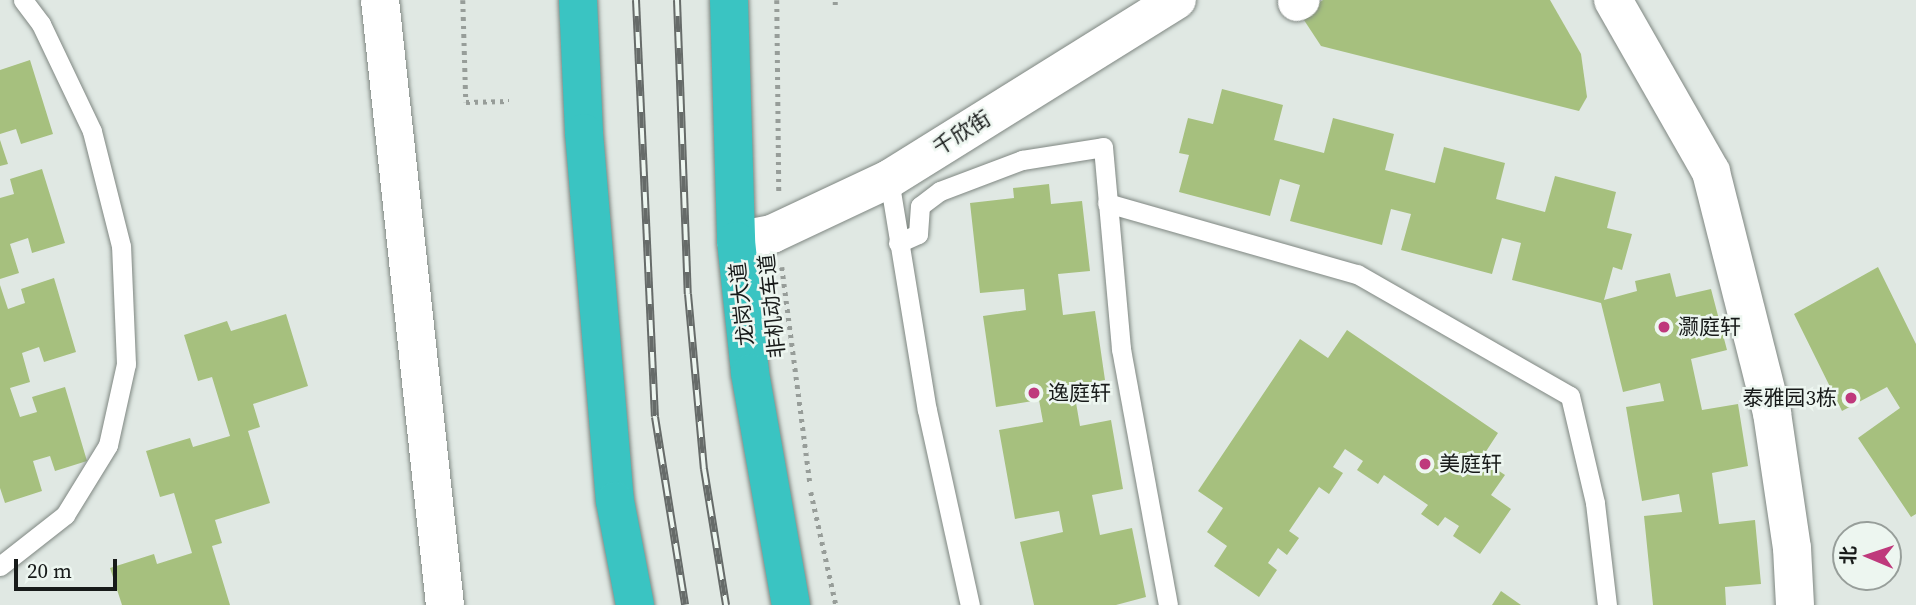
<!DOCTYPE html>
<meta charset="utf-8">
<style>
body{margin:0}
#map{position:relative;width:1916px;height:605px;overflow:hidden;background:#e0e8e3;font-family:"Source Serif 4","Noto Sans SC",serif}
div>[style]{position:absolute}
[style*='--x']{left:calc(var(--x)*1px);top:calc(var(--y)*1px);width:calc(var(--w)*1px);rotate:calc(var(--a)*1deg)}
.building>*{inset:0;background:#a6c07e}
.path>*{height:4.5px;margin-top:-2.25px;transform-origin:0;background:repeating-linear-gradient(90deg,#979d99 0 3.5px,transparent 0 8.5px)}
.roads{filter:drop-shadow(0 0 2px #7f8782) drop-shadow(0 0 2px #7f8782)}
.service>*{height:19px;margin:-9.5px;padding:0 9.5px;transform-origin:9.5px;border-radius:9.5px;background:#fff}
.minor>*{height:38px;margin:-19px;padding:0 19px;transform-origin:19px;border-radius:19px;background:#fff}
.tertiary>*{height:38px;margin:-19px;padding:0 19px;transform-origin:19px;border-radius:19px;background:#fff}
.trunk>*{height:38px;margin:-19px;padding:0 19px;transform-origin:19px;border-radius:19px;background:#3ac4c2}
.rail>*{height:8px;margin-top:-4px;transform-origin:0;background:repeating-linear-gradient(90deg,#edf6f0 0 16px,#666b69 0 32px);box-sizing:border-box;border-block:2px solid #666b69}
.dots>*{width:19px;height:19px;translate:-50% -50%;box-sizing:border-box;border:4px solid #edf6f0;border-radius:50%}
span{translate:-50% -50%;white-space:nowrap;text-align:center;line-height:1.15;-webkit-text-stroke:5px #edf6f0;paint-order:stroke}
.street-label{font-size:21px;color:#171a19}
.poi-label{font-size:21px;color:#171a19}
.left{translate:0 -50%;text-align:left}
.right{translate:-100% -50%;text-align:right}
.north{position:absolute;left:1832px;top:521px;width:70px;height:70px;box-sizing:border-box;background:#edf6f0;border:2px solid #979e9a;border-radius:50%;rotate:272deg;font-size:19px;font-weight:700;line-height:28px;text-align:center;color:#171a19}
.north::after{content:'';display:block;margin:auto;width:24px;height:32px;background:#bf397c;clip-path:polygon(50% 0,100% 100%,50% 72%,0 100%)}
.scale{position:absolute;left:14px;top:559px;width:103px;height:32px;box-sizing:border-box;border:4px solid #171a19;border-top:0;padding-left:9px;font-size:21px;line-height:24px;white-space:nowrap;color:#171a19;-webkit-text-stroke:5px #edf6f0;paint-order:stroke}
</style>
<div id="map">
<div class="building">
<i style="clip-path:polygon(1323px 0,1550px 0,1581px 54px,1587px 97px,1579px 111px,1321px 46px,1300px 14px)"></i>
<i style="clip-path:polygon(30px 60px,53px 134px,21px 144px,16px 129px,0 134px,0 70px)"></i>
<i style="clip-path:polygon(1222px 89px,1283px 105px,1274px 140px,1324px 153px,1333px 118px,1394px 134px,1385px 170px,1435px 183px,1444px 147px,1505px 163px,1496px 199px,1545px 212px,1555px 176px,1616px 192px,1607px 228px,1632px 234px,1622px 270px,1613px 267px,1604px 300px,1637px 291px,1635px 281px,1670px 273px,1676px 297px,1711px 289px,1727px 350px,1691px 359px,1702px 410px,1738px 404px,1748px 466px,1712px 473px,1719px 524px,1755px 520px,1761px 584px,1725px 587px,1726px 605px,1653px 605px,1644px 516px,1682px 512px,1679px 494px,1642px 501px,1626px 407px,1664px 401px,1660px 383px,1623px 392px,1601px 303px,1512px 280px,1521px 243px,1502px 238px,1492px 274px,1401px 250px,1411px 214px,1391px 209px,1382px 245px,1290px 221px,1300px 185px,1280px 179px,1270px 216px,1179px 192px,1189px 155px,1179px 153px,1188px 118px,1213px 124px)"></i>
<i style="clip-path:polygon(0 140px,8px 164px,0 166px)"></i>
<i style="clip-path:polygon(42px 169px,65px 243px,32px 253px,28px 238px,10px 244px,19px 273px,0 279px,0 198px,14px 194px,10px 179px)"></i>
<i style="clip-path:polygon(1049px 184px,1051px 204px,1082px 201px,1090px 271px,1058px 274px,1063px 315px,1095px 311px,1105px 380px,1073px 385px,1080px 426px,1111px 420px,1123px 489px,1092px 495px,1100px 535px,1132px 528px,1146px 597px,1116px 605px,1034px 605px,1020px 542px,1063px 532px,1059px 511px,1015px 519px,999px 430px,1043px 422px,1039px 400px,996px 407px,983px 316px,1026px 310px,1024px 289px,980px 293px,970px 203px,1014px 198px,1013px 188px)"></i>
<i style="clip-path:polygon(1878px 267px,1916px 344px,1916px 514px,1911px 517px,1858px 438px,1900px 408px,1887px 387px,1842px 411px,1794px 314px)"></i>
<i style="clip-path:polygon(54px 278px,76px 352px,44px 362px,39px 347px,22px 353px,30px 382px,10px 388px,20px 417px,37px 412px,32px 397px,65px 387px,87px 461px,55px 471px,50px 456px,33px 461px,42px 491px,5px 503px,0 488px,0 285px,8px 309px,25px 303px,21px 289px)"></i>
<i style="clip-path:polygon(286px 314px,308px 386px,253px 404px,260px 427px,248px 431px,270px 503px,215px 520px,222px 543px,212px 546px,230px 605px,122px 605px,110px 568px,154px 554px,157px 564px,192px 553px,174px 493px,160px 497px,146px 451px,190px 438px,193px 447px,230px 436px,212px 377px,198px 381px,184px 335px,227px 321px,231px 331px)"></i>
<i style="clip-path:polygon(1347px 330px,1498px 433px,1481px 459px,1505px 475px,1491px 495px,1511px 509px,1480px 554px,1453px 536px,1459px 526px,1445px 517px,1438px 526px,1421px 514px,1428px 505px,1384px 475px,1378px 484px,1357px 470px,1363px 461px,1345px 449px,1333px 467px,1343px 473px,1329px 494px,1319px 487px,1289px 531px,1299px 538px,1287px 555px,1278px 548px,1268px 563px,1277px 570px,1259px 597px,1214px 566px,1227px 546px,1207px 532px,1223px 508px,1198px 491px,1300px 339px,1328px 358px)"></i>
<i style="clip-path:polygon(1501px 591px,1521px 605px,1492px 605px)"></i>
</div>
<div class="path">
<i style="--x:463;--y:0;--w:102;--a:88.3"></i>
<i style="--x:466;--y:102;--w:43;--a:-1.3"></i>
<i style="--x:777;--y:0;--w:192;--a:89.4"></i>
<i style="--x:835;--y:5;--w:5;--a:-90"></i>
<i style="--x:782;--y:267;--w:219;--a:82.6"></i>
<i style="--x:811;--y:492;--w:116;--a:77.5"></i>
</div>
<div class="roads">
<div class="service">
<i style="--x:889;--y:179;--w:234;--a:80.7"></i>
<i style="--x:927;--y:410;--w:200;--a:77.6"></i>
<i style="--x:1107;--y:203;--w:260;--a:15.9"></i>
<i style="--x:1357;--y:274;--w:245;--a:29.8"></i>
<i style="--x:1570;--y:396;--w:110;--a:76.8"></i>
<i style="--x:1595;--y:503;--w:103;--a:83.3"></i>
<i style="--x:898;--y:243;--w:22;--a:-24"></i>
<i style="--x:918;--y:234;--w:28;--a:-86"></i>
<i style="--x:920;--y:206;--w:25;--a:-37"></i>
<i style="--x:940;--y:191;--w:88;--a:-20.7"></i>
<i style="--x:1022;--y:160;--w:82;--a:-9.1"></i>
<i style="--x:1103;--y:147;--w:203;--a:84.9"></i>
<i style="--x:1121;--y:349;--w:260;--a:79.6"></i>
<i style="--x:0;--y:566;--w:83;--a:-38.1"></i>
<i style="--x:65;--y:515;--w:82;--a:-58.4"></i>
<i style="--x:108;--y:445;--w:83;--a:-77.5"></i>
<i style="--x:126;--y:364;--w:118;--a:-92.4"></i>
<i style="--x:121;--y:246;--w:119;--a:-104.2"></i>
<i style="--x:92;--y:131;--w:119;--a:-115.5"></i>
<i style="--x:41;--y:24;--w:30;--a:-127"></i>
</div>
<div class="minor">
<i style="--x:380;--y:0;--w:608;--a:83.87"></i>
<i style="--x:1613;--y:0;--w:198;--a:60.3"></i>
<i style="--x:1711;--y:172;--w:249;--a:75.8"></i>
<i style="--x:1772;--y:413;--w:136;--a:81.6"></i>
<i style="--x:1792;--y:548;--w:57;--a:87"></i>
<i style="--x:1297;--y:2;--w:4;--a:-27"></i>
</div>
<div class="tertiary">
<i style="--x:736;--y:241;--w:37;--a:-11"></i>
<i style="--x:772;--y:234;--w:129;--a:-25.2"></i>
<i style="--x:889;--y:179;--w:339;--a:-31.9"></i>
</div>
<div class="trunk">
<i style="--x:578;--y:0;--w:133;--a:87.4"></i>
<i style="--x:584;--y:133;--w:369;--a:85.2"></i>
<i style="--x:615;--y:501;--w:106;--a:79.1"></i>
<i style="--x:729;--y:0;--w:241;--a:88.3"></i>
<i style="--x:736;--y:241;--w:133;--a:83.9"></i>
<i style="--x:750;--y:373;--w:236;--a:80"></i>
</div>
</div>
<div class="rail">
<i style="--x:636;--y:0;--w:417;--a:87.4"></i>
<i style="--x:655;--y:417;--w:190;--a:80.9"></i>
<i style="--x:677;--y:0;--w:294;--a:87.9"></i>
<i style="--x:688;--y:294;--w:176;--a:84.8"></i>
<i style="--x:704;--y:469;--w:138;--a:80.8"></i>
</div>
<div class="dots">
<i style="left:1664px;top:327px;background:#bf397c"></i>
<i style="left:1034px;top:393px;background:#bf397c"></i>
<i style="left:1851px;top:398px;background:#bf397c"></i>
<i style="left:1425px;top:464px;background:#bf397c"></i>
</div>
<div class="street-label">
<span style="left:962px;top:133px;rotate:-32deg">千欣街</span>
<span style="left:742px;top:304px;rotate:-96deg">龙岗大道</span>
<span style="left:772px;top:306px;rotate:-96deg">非机动车道</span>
</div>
<div class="poi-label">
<span class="left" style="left:1678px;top:327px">灏庭轩</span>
<span class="left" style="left:1048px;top:393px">逸庭轩</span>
<span class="right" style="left:1837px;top:398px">泰雅园3栋</span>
<span class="left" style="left:1439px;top:464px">美庭轩</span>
</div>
<div class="north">北</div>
<div class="scale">20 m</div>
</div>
